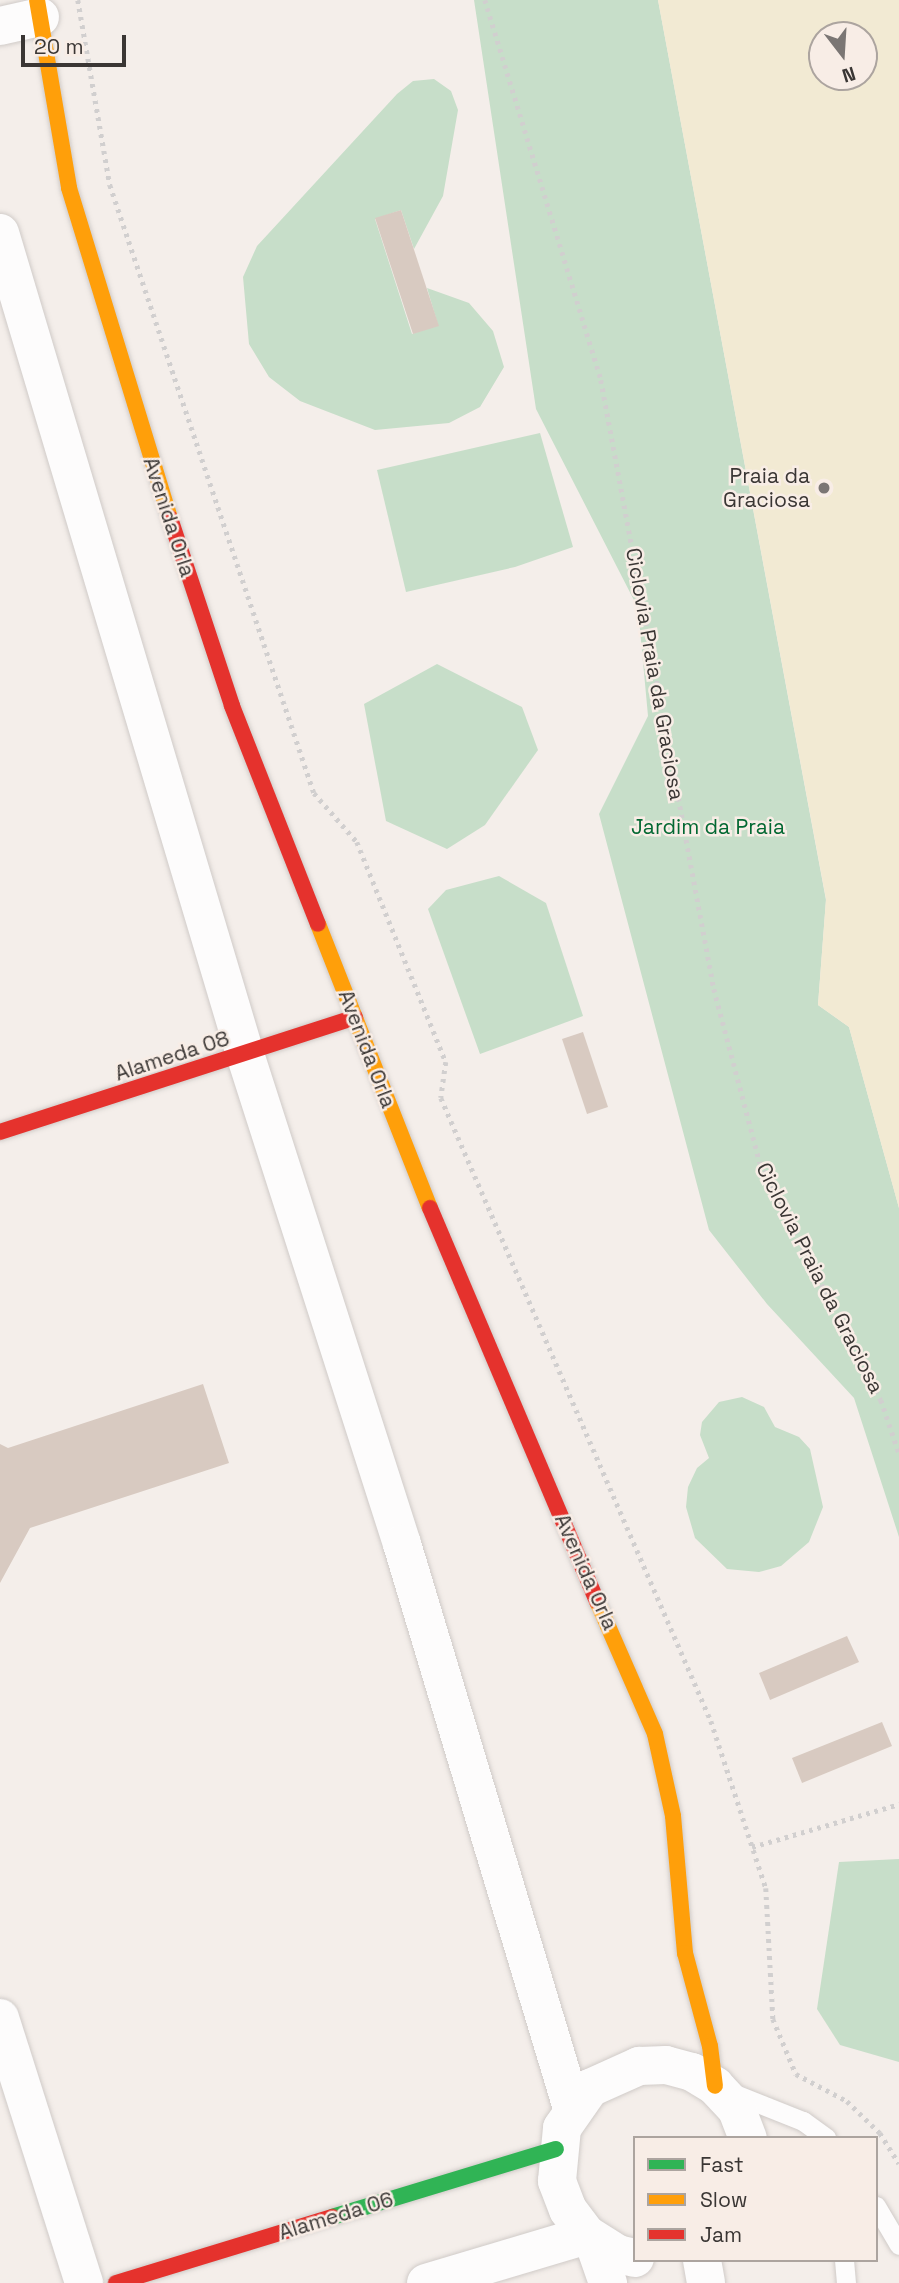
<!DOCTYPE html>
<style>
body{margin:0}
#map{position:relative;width:899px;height:2283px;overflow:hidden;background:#f4eeea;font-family:"Space Grotesk",sans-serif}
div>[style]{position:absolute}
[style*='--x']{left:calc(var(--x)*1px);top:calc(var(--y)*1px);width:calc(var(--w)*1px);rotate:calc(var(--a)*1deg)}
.green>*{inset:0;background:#c7dec9}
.sand>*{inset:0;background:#f2ead3}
.building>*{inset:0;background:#d8cac1}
.path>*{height:4.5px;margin-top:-2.25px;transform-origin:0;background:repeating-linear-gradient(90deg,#d1cfcf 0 3.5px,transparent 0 8.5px)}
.roads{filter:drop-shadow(0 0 2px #d0cbc8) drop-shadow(0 0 2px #d0cbc8)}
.lane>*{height:19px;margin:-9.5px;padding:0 9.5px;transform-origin:9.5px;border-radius:9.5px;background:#fdfcfc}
.street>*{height:38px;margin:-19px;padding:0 19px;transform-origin:19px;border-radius:19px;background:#fdfcfc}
.fast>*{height:16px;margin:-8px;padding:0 8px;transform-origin:8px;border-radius:8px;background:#30b455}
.slow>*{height:16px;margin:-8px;padding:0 8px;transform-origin:8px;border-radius:8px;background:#ff9f0a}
.jam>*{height:16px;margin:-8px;padding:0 8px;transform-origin:8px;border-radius:8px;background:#e5322d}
.dots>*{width:19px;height:19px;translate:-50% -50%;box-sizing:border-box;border:4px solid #f8ede6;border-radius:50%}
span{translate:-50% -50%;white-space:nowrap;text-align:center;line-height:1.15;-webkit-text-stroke:5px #f8ede6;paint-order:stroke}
.poi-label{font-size:21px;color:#3a3634}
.right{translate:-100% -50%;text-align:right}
.street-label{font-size:21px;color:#3a3634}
.park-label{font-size:21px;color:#036832}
.legend{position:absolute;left:633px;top:2136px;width:245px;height:126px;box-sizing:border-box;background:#f8ede6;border:2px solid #aca49f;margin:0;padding:9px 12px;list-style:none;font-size:21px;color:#3a3634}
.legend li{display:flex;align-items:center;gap:14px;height:35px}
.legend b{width:35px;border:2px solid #aca49f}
.north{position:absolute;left:808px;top:21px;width:70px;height:70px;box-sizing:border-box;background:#f8ede6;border:2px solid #aca49f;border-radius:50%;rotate:163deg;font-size:19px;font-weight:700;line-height:28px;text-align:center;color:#3a3634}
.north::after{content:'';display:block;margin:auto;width:24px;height:32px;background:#7b7674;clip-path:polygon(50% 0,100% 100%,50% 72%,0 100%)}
.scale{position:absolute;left:21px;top:35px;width:105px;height:32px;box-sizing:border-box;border:4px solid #3a3634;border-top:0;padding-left:9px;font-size:21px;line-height:24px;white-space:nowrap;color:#3a3634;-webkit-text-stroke:5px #f8ede6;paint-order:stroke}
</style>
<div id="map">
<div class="green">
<i style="clip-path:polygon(474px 0,658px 0,826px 900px,818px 1005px,849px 1027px,899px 1208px,899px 1537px,854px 1398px,767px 1304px,709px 1230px,599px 814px,648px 716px,638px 608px,536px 409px)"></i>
<i style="clip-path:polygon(434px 79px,451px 91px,458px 110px,443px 196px,414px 249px,401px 210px,375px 219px,412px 334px,438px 325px,427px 288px,469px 303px,493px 331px,504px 367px,480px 407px,449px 423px,375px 430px,300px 401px,269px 377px,249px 344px,243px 277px,257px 246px,397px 94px,413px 81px)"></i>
<i style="clip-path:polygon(540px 433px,573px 547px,515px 567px,406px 592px,377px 470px)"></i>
<i style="clip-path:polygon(437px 664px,522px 707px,538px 750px,485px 825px,447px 849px,386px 821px,364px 704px)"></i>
<i style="clip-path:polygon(499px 876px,546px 903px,583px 1016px,480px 1054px,428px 909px,446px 890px)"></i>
<i style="clip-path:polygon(742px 1397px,764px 1407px,775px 1427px,799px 1437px,810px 1449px,823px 1507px,809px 1542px,781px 1566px,759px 1572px,727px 1569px,695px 1538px,686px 1507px,688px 1487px,697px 1468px,709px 1458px,700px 1435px,702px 1422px,719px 1402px)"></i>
<i style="clip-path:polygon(899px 1859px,899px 2062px,840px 2045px,817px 2009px,839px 1862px)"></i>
</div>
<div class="sand">
<i style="clip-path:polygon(evenodd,658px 0,899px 0,899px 1208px,849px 1027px,818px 1005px,826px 899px,658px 0,822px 35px,864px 35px,864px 77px,822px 77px,822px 35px)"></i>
</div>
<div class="building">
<i style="clip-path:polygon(401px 210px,439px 326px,413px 334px,375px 218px)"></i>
<i style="clip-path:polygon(583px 1032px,608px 1107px,587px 1114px,562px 1039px)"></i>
<i style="clip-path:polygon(203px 1384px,229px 1463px,30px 1528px,0 1583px,0 1444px,8px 1448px)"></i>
<i style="clip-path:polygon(847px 1636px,859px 1662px,770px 1700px,759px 1673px)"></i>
<i style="clip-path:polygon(882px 1722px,892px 1746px,802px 1783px,792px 1758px)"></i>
</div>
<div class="path">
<i style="--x:78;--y:0;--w:188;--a:80.2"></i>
<i style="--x:110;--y:185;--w:641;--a:71.45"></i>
<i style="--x:314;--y:793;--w:65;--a:48.7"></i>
<i style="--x:357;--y:842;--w:237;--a:68"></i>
<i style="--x:446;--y:1062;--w:36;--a:98"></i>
<i style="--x:441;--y:1098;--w:679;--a:66.57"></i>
<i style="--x:711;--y:1721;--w:176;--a:71.8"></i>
<i style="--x:766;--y:1888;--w:131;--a:86.9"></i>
<i style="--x:773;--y:2019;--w:60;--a:67.3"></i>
<i style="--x:796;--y:2074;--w:58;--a:27.9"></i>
<i style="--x:847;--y:2101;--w:46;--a:44.1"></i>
<i style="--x:880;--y:2133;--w:36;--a:58"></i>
<i style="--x:485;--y:0;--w:397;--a:73"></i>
<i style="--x:601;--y:380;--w:619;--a:79.49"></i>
<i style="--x:714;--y:989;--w:180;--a:75.2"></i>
<i style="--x:760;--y:1163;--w:266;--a:63"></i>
<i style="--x:881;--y:1400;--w:56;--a:71.2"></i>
<i style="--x:752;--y:1847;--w:153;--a:-16.3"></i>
</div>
<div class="roads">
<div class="lane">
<i style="--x:730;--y:2092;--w:79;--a:21.7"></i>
<i style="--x:803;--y:2121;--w:29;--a:36"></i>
<i style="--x:876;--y:2206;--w:45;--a:59.5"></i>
<i style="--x:844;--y:2260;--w:23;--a:85"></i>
</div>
<div class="street">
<i style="--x:0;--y:26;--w:41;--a:-12.7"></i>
<i style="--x:0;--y:233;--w:857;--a:73.38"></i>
<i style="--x:245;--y:1054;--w:515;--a:72.23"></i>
<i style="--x:402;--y:1544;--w:589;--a:73.23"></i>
<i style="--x:0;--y:2018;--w:278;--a:72.4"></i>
<i style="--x:593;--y:2240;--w:46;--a:70.8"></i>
<i style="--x:635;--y:2258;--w:17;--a:-167"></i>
<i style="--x:618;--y:2254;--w:36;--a:-148"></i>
<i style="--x:587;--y:2235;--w:31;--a:-127"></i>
<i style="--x:568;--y:2210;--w:31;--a:-111"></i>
<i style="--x:557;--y:2181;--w:53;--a:-84.6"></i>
<i style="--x:562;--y:2128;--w:49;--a:-55"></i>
<i style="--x:590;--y:2088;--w:54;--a:-24.2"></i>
<i style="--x:639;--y:2066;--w:27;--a:-2"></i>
<i style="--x:666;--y:2065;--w:27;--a:15"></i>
<i style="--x:692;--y:2072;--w:27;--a:31"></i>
<i style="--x:715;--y:2086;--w:33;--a:47"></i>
<i style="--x:737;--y:2110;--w:30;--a:69"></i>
<i style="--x:702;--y:2260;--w:23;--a:80"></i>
<i style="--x:426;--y:2283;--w:168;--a:-16.6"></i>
</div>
<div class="fast">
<i style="--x:332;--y:2217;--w:234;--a:-16.9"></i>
</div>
<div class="slow">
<i style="--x:37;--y:0;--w:191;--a:80.3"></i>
<i style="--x:69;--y:188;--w:345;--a:73"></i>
<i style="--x:318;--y:924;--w:305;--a:68.5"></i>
<i style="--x:597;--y:1601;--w:145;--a:66.4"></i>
<i style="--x:655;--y:1734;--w:84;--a:77.6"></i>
<i style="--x:673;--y:1816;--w:138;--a:85"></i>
<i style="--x:685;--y:1953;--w:96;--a:75"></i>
<i style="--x:710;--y:2046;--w:40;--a:82.9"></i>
</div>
<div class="jam">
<i style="--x:170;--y:518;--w:198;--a:71.7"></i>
<i style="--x:232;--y:706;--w:234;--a:68.5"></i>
<i style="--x:0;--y:1132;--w:373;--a:-17.9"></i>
<i style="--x:430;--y:1208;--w:427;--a:67"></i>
<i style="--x:116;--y:2283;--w:226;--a:-17"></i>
</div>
</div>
<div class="dots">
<i style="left:824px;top:488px;background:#7b7674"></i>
</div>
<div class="poi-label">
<span class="right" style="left:810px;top:488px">Praia da<br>Graciosa</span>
</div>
<div class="street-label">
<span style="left:169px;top:517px;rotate:72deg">Avenida Orla</span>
<span style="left:655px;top:674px;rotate:80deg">Ciclovia Praia da Graciosa</span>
<span style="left:367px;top:1049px;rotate:69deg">Avenida Orla</span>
<span style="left:172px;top:1056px;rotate:-18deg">Alameda 08</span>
<span style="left:820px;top:1278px;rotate:63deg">Ciclovia Praia da Graciosa</span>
<span style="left:586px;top:1572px;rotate:66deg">Avenida Orla</span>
<span style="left:336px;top:2216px;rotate:-17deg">Alameda 06</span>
</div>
<div class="park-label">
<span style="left:708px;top:827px">Jardim da Praia</span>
</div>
<ul class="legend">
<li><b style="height:9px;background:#30b455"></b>Fast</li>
<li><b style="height:9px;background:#ff9f0a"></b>Slow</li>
<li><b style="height:9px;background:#e5322d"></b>Jam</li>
</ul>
<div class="north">N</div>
<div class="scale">20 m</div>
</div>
